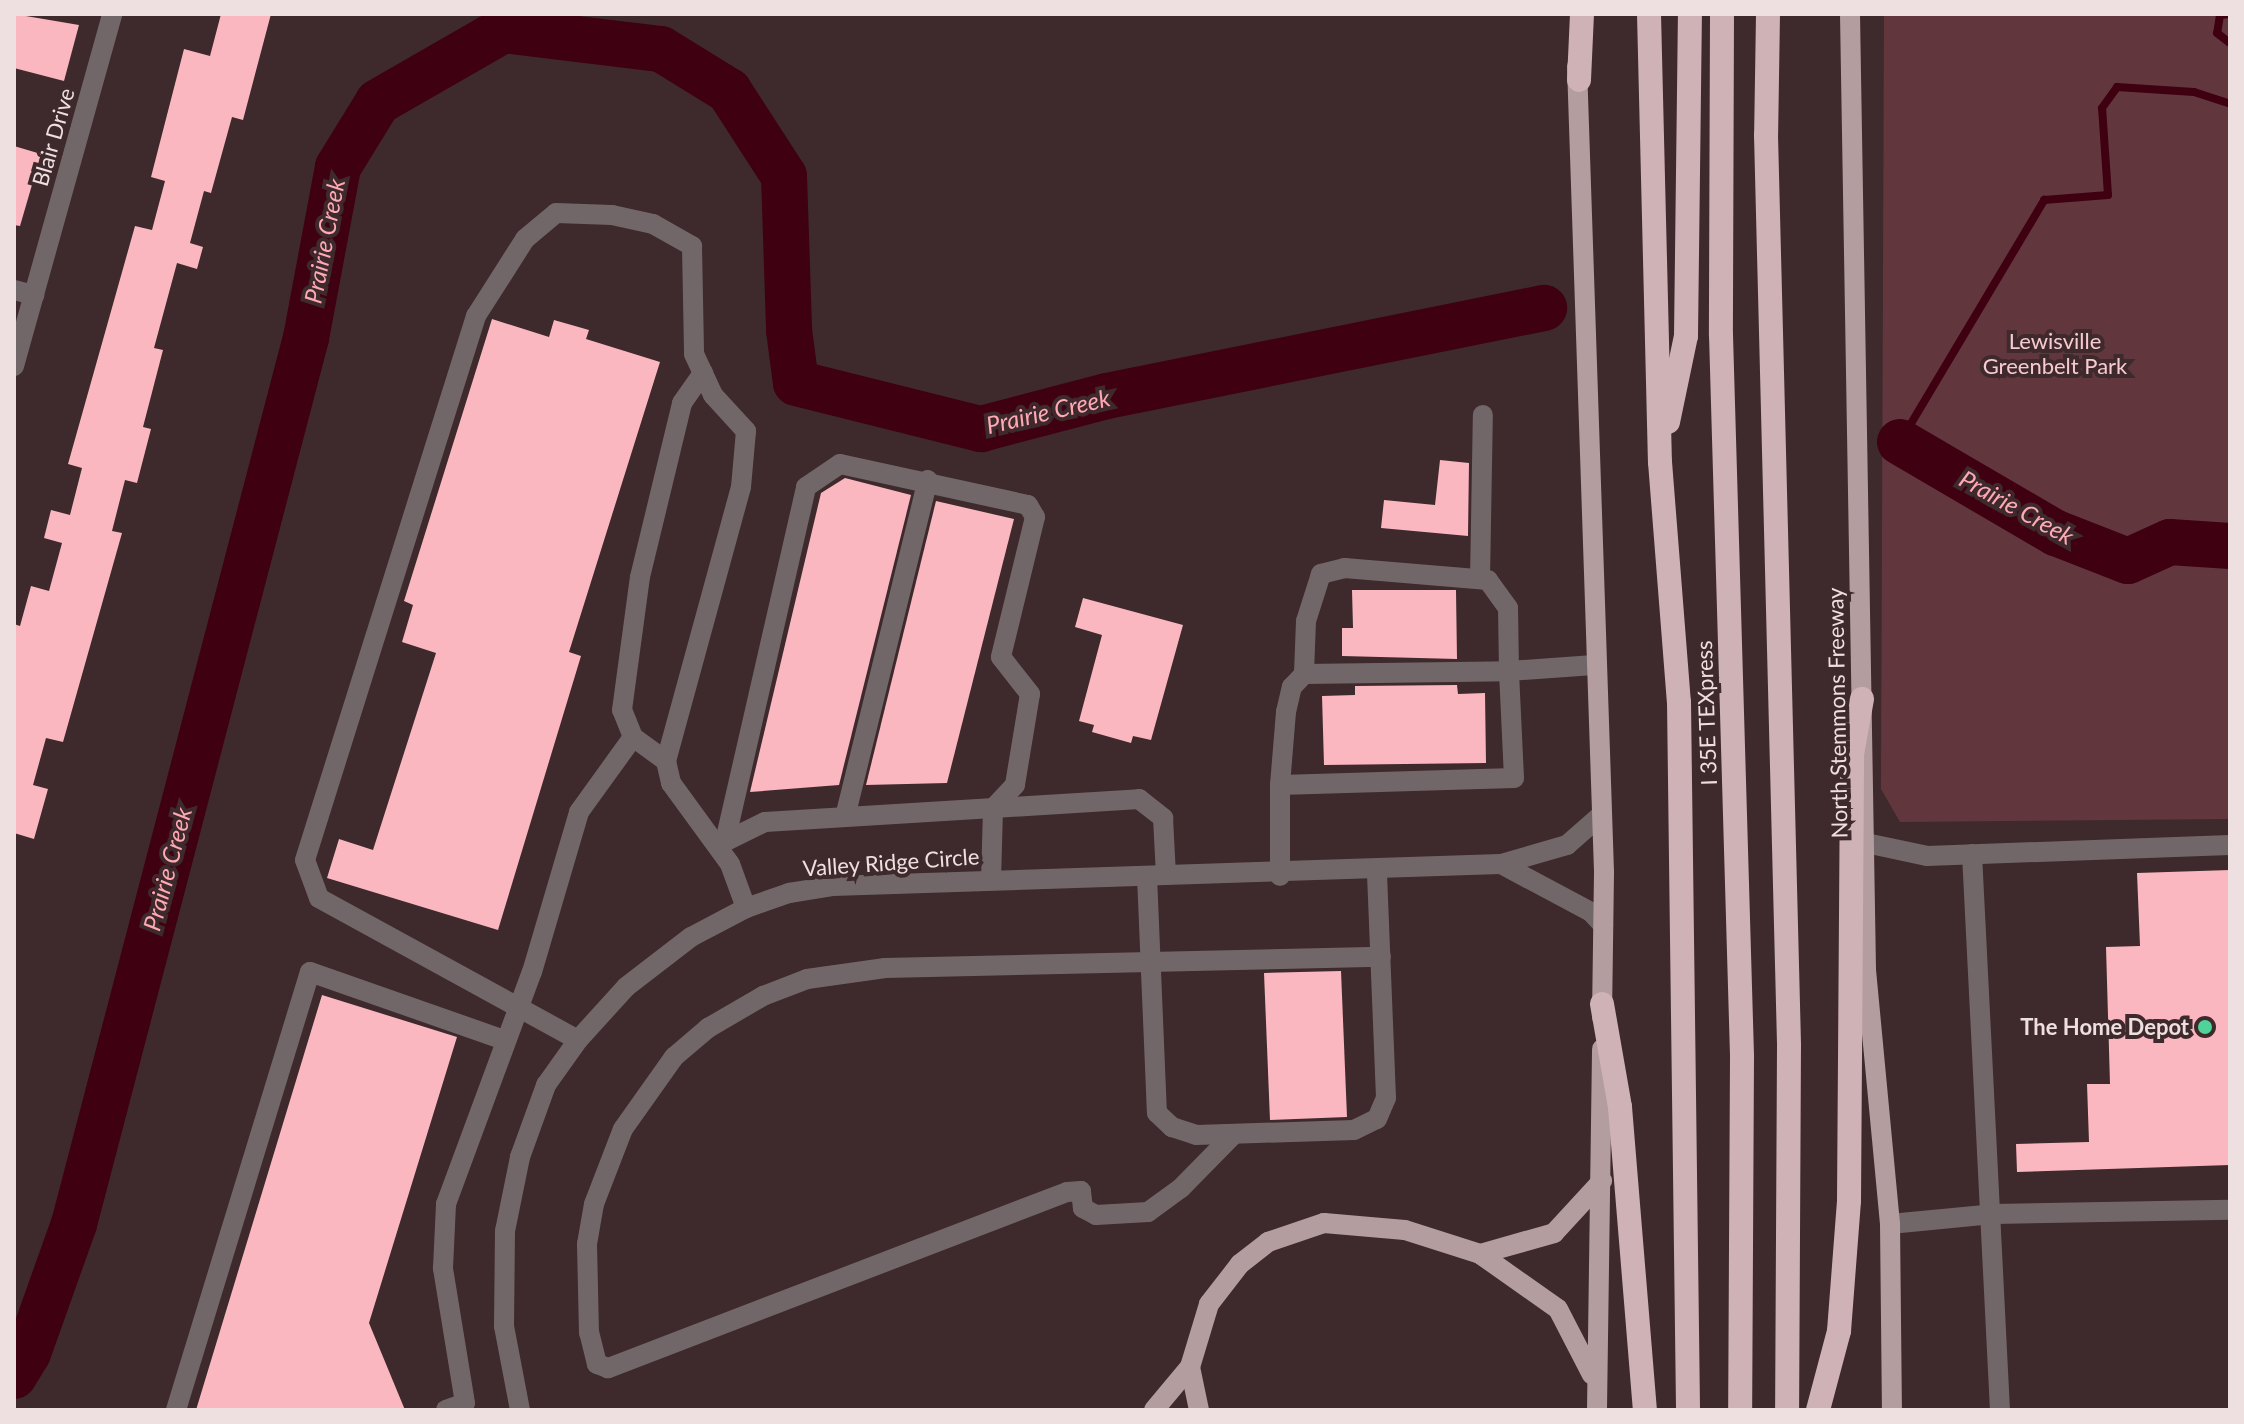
<!DOCTYPE html>
<style>
body{margin:0}
#map{position:relative;width:2244px;height:1424px;overflow:hidden;background:#3e292c;font-family:Lato,sans-serif}
div>[style]{position:absolute}
[style*='--x']{left:calc(var(--x)*1px);top:calc(var(--y)*1px);width:calc(var(--w)*1px);rotate:calc(var(--a)*1deg)}
.green>*{inset:0;background:#61373d}
.stream>*{height:8px;margin:-4px;padding:0 4px;transform-origin:4px;border-radius:4px;background:#3f0012}
.river>*{height:46px;margin:-23px;padding:0 23px;transform-origin:23px;border-radius:23px;background:#3f0012}
.building>*{inset:0;background:#fab7bf}
.minor>*{height:20px;margin:-10px;padding:0 10px;transform-origin:10px;border-radius:10px;background:#726768}
.major>*{height:20px;margin:-10px;padding:0 10px;transform-origin:10px;border-radius:10px;background:#b49d9f}
.highway>*{height:24px;margin:-12px;padding:0 12px;transform-origin:12px;border-radius:12px;background:#ceb2b5}
.dots>*{width:22px;height:22px;translate:-50% -50%;box-sizing:border-box;border:4px solid #3e292c;border-radius:50%}
span{translate:-50% -50%;white-space:nowrap;text-align:center;line-height:1.15;-webkit-text-stroke:8px #3e292c;paint-order:stroke}
.street-label{font-size:22px;color:#eedfe1}
.park-label{font-size:22px;color:#f6cace}
.poi-label{font-size:22px;color:#eedfe1;font-weight:700}
.right{translate:-100% -50%;text-align:right}
.water-label{font-size:24px;color:#ffa9b4;font-style:italic}
.frame{position:absolute;inset:0;border:16px solid #eedfe1;pointer-events:none}
</style>
<div id="map">
<div class="green">
<i style="clip-path:polygon(1884px 14px,2230px 14px,2230px 819px,1900px 822px,1881px 789px)"></i>
</div>
<div class="stream">
<i style="--x:2230;--y:14;--w:10;--a:174"></i>
<i style="--x:2220;--y:15;--w:18;--a:99"></i>
<i style="--x:2217;--y:33;--w:16;--a:38"></i>
<i style="--x:1900;--y:442;--w:282;--a:-59.2"></i>
<i style="--x:2044;--y:200;--w:64;--a:-4.5"></i>
<i style="--x:2108;--y:195;--w:87;--a:-93.9"></i>
<i style="--x:2102;--y:108;--w:26;--a:-54"></i>
<i style="--x:2117;--y:87;--w:77;--a:3.7"></i>
<i style="--x:2194;--y:92;--w:38;--a:18"></i>
</div>
<div class="river">
<i style="--x:1900;--y:442;--w:181;--a:30.3"></i>
<i style="--x:2056;--y:533;--w:77;--a:21.3"></i>
<i style="--x:2128;--y:561;--w:46;--a:-24.3"></i>
<i style="--x:2170;--y:542;--w:60;--a:3.8"></i>
<i style="--x:14;--y:1376;--w:27;--a:-59"></i>
<i style="--x:28;--y:1353;--w:137;--a:-70.4"></i>
<i style="--x:74;--y:1224;--w:916;--a:-75.33"></i>
<i style="--x:306;--y:338;--w:174;--a:-79.4"></i>
<i style="--x:338;--y:167;--w:76;--a:-58.4"></i>
<i style="--x:378;--y:102;--w:144;--a:-29.9"></i>
<i style="--x:503;--y:30;--w:159;--a:6.9"></i>
<i style="--x:661;--y:49;--w:80;--a:31.7"></i>
<i style="--x:729;--y:91;--w:101;--a:57.1"></i>
<i style="--x:784;--y:176;--w:154;--a:88.1"></i>
<i style="--x:789;--y:330;--w:53;--a:82.5"></i>
<i style="--x:796;--y:383;--w:191;--a:14"></i>
<i style="--x:981;--y:429;--w:130;--a:-14.7"></i>
<i style="--x:1107;--y:396;--w:446;--a:-11.4"></i>
</div>
<div class="building">
<i style="clip-path:polygon(14px 14px,79px 25px,64px 81px,14px 68px)"></i>
<i style="clip-path:polygon(221px 14px,271px 14px,243px 120px,232px 117px,211px 193px,204px 191px,190px 243px,203px 247px,197px 269px,177px 263px,154px 348px,163px 350px,143px 427px,151px 429px,137px 483px,125px 480px,112px 531px,122px 533px,63px 742px,46px 738px,33px 785px,48px 789px,34px 839px,14px 833px,14px 624px,20px 626px,31px 586px,49px 591px,62px 543px,44px 538px,51px 510px,70px 515px,82px 468px,68px 464px,135px 226px,152px 230px,165px 181px,151px 177px,184px 49px,210px 56px)"></i>
<i style="clip-path:polygon(14px 146px,41px 154px,20px 226px,14px 225px)"></i>
<i style="clip-path:polygon(492px 319px,549px 337px,554px 320px,589px 330px,586px 339px,660px 362px,569px 652px,581px 656px,498px 930px,327px 878px,339px 839px,373px 850px,436px 653px,402px 642px,413px 605px,404px 601px)"></i>
<i style="clip-path:polygon(1440px 460px,1469px 463px,1468px 536px,1381px 528px,1384px 500px,1435px 505px)"></i>
<i style="clip-path:polygon(845px 478px,911px 495px,839px 785px,750px 792px,821px 493px)"></i>
<i style="clip-path:polygon(936px 501px,1014px 519px,947px 783px,866px 785px)"></i>
<i style="clip-path:polygon(1352px 590px,1456px 590px,1457px 659px,1342px 656px,1342px 628px,1353px 628px)"></i>
<i style="clip-path:polygon(1083px 598px,1183px 625px,1151px 740px,1133px 736px,1131px 743px,1092px 732px,1094px 725px,1079px 721px,1102px 635px,1075px 627px)"></i>
<i style="clip-path:polygon(1457px 685px,1458px 694px,1485px 693px,1486px 763px,1324px 765px,1322px 696px,1355px 695px,1355px 686px)"></i>
<i style="clip-path:polygon(2230px 870px,2230px 1165px,2017px 1172px,2016px 1144px,2089px 1142px,2087px 1084px,2110px 1084px,2106px 947px,2140px 946px,2137px 873px)"></i>
<i style="clip-path:polygon(1341px 971px,1347px 1117px,1270px 1120px,1264px 973px)"></i>
<i style="clip-path:polygon(322px 995px,457px 1037px,369px 1323px,405px 1410px,196px 1410px)"></i>
</div>
<div class="minor">
<i style="--x:14;--y:290;--w:21;--a:14"></i>
<i style="--x:14;--y:366;--w:365;--a:-74.4"></i>
<i style="--x:1480;--y:579;--w:164;--a:-89"></i>
<i style="--x:633;--y:737;--w:41;--a:36"></i>
<i style="--x:1280;--y:785;--w:73;--a:-85.3"></i>
<i style="--x:1286;--y:712;--w:26;--a:-77"></i>
<i style="--x:1292;--y:687;--w:18;--a:-47"></i>
<i style="--x:1304;--y:674;--w:205;--a:-0.8"></i>
<i style="--x:1509;--y:671;--w:63;--a:-90.9"></i>
<i style="--x:1508;--y:608;--w:34;--a:-126"></i>
<i style="--x:1488;--y:580;--w:144;--a:-175.2"></i>
<i style="--x:1345;--y:568;--w:25;--a:166"></i>
<i style="--x:1321;--y:574;--w:49;--a:107.7"></i>
<i style="--x:1306;--y:621;--w:53;--a:92.2"></i>
<i style="--x:845;--y:817;--w:347;--a:-76.2"></i>
<i style="--x:726;--y:837;--w:359;--a:-77.1"></i>
<i style="--x:806;--y:487;--w:41;--a:-34.1"></i>
<i style="--x:840;--y:464;--w:192;--a:12.3"></i>
<i style="--x:1028;--y:505;--w:14;--a:60"></i>
<i style="--x:1035;--y:517;--w:144;--a:103.7"></i>
<i style="--x:1001;--y:657;--w:47;--a:51.9"></i>
<i style="--x:1030;--y:694;--w:92;--a:99.4"></i>
<i style="--x:1015;--y:785;--w:33;--a:133"></i>
<i style="--x:993;--y:809;--w:71;--a:91.6"></i>
<i style="--x:1866;--y:843;--w:62;--a:12"></i>
<i style="--x:1927;--y:856;--w:303;--a:-2.1"></i>
<i style="--x:720;--y:844;--w:50;--a:-26.1"></i>
<i style="--x:765;--y:822;--w:375;--a:-3.5"></i>
<i style="--x:1139;--y:799;--w:31;--a:38"></i>
<i style="--x:1163;--y:818;--w:57;--a:87"></i>
<i style="--x:1972;--y:854;--w:557;--a:87.12"></i>
<i style="--x:1501;--y:864;--w:102;--a:28.1"></i>
<i style="--x:1591;--y:912;--w:18;--a:47"></i>
<i style="--x:1147;--y:876;--w:237;--a:87.6"></i>
<i style="--x:1157;--y:1113;--w:21;--a:43"></i>
<i style="--x:1172;--y:1127;--w:25;--a:18"></i>
<i style="--x:1196;--y:1135;--w:158;--a:-1.8"></i>
<i style="--x:1354;--y:1130;--w:25;--a:-26"></i>
<i style="--x:1377;--y:1119;--w:23;--a:-67"></i>
<i style="--x:1386;--y:1098;--w:229;--a:-92.3"></i>
<i style="--x:1280;--y:876;--w:91;--a:-90"></i>
<i style="--x:1280;--y:785;--w:234;--a:-1.7"></i>
<i style="--x:1514;--y:778;--w:107;--a:-92.7"></i>
<i style="--x:1509;--y:671;--w:85;--a:-4"></i>
<i style="--x:578;--y:1040;--w:295;--a:-151.3"></i>
<i style="--x:319;--y:898;--w:40;--a:-110.2"></i>
<i style="--x:305;--y:860;--w:570;--a:-72.55"></i>
<i style="--x:476;--y:316;--w:91;--a:-57.5"></i>
<i style="--x:525;--y:239;--w:40;--a:-40"></i>
<i style="--x:556;--y:213;--w:56;--a:2"></i>
<i style="--x:612;--y:215;--w:42;--a:12.4"></i>
<i style="--x:653;--y:224;--w:45;--a:29.4"></i>
<i style="--x:692;--y:246;--w:108;--a:88.9"></i>
<i style="--x:694;--y:354;--w:45;--a:65.1"></i>
<i style="--x:713;--y:395;--w:49;--a:47.5"></i>
<i style="--x:746;--y:431;--w:56;--a:95.1"></i>
<i style="--x:741;--y:487;--w:284;--a:105.3"></i>
<i style="--x:666;--y:761;--w:23;--a:77"></i>
<i style="--x:671;--y:783;--w:100;--a:53.9"></i>
<i style="--x:730;--y:864;--w:47;--a:70"></i>
<i style="--x:1234;--y:1134;--w:76;--a:134.5"></i>
<i style="--x:1181;--y:1188;--w:41;--a:144"></i>
<i style="--x:1148;--y:1212;--w:52;--a:176.7"></i>
<i style="--x:1096;--y:1215;--w:15;--a:-152"></i>
<i style="--x:1083;--y:1208;--w:17;--a:-97"></i>
<i style="--x:1081;--y:1191;--w:14;--a:176"></i>
<i style="--x:1067;--y:1192;--w:492;--a:159"></i>
<i style="--x:608;--y:1368;--w:12;--a:-160"></i>
<i style="--x:597;--y:1364;--w:32;--a:-104"></i>
<i style="--x:589;--y:1333;--w:89;--a:-91.3"></i>
<i style="--x:587;--y:1244;--w:41;--a:-80.1"></i>
<i style="--x:594;--y:1204;--w:80;--a:-68.9"></i>
<i style="--x:623;--y:1129;--w:88;--a:-54.7"></i>
<i style="--x:674;--y:1057;--w:45;--a:-40.5"></i>
<i style="--x:708;--y:1028;--w:64;--a:-30.2"></i>
<i style="--x:763;--y:996;--w:47;--a:-21.1"></i>
<i style="--x:807;--y:979;--w:79;--a:-8"></i>
<i style="--x:885;--y:968;--w:496;--a:-1.3"></i>
<i style="--x:1890;--y:1224;--w:103;--a:-5.5"></i>
<i style="--x:1993;--y:1214;--w:237;--a:-1"></i>
<i style="--x:176;--y:1410;--w:458;--a:-73"></i>
<i style="--x:310;--y:972;--w:206;--a:19.3"></i>
<i style="--x:446;--y:1410;--w:20;--a:-20"></i>
<i style="--x:465;--y:1403;--w:137;--a:-99.3"></i>
<i style="--x:443;--y:1268;--w:64;--a:-87.3"></i>
<i style="--x:446;--y:1204;--w:247;--a:-69.7"></i>
<i style="--x:532;--y:972;--w:167;--a:-73.6"></i>
<i style="--x:579;--y:812;--w:92;--a:-54.2"></i>
<i style="--x:633;--y:737;--w:29;--a:-112"></i>
<i style="--x:622;--y:710;--w:134;--a:-82.3"></i>
<i style="--x:640;--y:577;--w:179;--a:-76.4"></i>
<i style="--x:682;--y:403;--w:37;--a:-55"></i>
<i style="--x:520;--y:1410;--w:86;--a:-100.8"></i>
<i style="--x:504;--y:1326;--w:95;--a:-89.4"></i>
<i style="--x:505;--y:1231;--w:76;--a:-78.5"></i>
<i style="--x:520;--y:1157;--w:77;--a:-70.1"></i>
<i style="--x:546;--y:1085;--w:55;--a:-54.6"></i>
<i style="--x:578;--y:1040;--w:72;--a:-47.8"></i>
<i style="--x:626;--y:987;--w:82;--a:-37.6"></i>
<i style="--x:691;--y:937;--w:62;--a:-27.8"></i>
<i style="--x:746;--y:908;--w:46;--a:-19.2"></i>
<i style="--x:789;--y:893;--w:45;--a:-9"></i>
<i style="--x:833;--y:886;--w:668;--a:-1.89"></i>
<i style="--x:1501;--y:864;--w:69;--a:-16.1"></i>
<i style="--x:1567;--y:845;--w:44;--a:-41.3"></i>
</div>
<div class="major">
<i style="--x:1850;--y:14;--w:956;--a:89.04"></i>
<i style="--x:1866;--y:970;--w:255;--a:84.6"></i>
<i style="--x:1890;--y:1224;--w:186;--a:89.4"></i>
<i style="--x:1577;--y:66;--w:807;--a:88.08"></i>
<i style="--x:1604;--y:873;--w:144;--a:90.8"></i>
<i style="--x:1480;--y:1254;--w:77;--a:-15.8"></i>
<i style="--x:1554;--y:1233;--w:71;--a:-47.3"></i>
<i style="--x:1190;--y:1367;--w:44;--a:78.2"></i>
<i style="--x:1154;--y:1410;--w:56;--a:-50.1"></i>
<i style="--x:1190;--y:1367;--w:66;--a:-73.2"></i>
<i style="--x:1209;--y:1304;--w:51;--a:-52.2"></i>
<i style="--x:1240;--y:1264;--w:36;--a:-38"></i>
<i style="--x:1268;--y:1242;--w:59;--a:-18.7"></i>
<i style="--x:1324;--y:1223;--w:81;--a:4.9"></i>
<i style="--x:1405;--y:1230;--w:79;--a:17.7"></i>
<i style="--x:1480;--y:1254;--w:95;--a:35.2"></i>
<i style="--x:1558;--y:1309;--w:74;--a:62.7"></i>
<i style="--x:1597;--y:1410;--w:361;--a:-89.2"></i>
</div>
<div class="highway">
<i style="--x:1649;--y:14;--w:448;--a:88.6"></i>
<i style="--x:1660;--y:462;--w:241;--a:85.5"></i>
<i style="--x:1679;--y:702;--w:708;--a:89.27"></i>
<i style="--x:1722;--y:14;--w:321;--a:90.2"></i>
<i style="--x:1721;--y:335;--w:722;--a:88.33"></i>
<i style="--x:1742;--y:1057;--w:353;--a:90.3"></i>
<i style="--x:1768;--y:14;--w:121;--a:90.9"></i>
<i style="--x:1766;--y:135;--w:911;--a:88.55"></i>
<i style="--x:1789;--y:1046;--w:364;--a:90.3"></i>
<i style="--x:1579;--y:80;--w:66;--a:-87.4"></i>
<i style="--x:1668;--y:422;--w:88;--a:-78.2"></i>
<i style="--x:1686;--y:336;--w:322;--a:-89.3"></i>
<i style="--x:1602;--y:1004;--w:105;--a:80.1"></i>
<i style="--x:1620;--y:1107;--w:304;--a:85.3"></i>
<i style="--x:1818;--y:1410;--w:82;--a:-75.1"></i>
<i style="--x:1839;--y:1331;--w:130;--a:-85.6"></i>
<i style="--x:1849;--y:1201;--w:447;--a:-89.6"></i>
<i style="--x:1852;--y:754;--w:56;--a:-79.7"></i>
</div>
<div class="dots">
<i style="left:2205px;top:1027px;background:#4fd399"></i>
</div>
<div class="street-label">
<span style="left:53px;top:137px;rotate:-74deg">Blair Drive</span>
<span style="left:1706px;top:713px;rotate:-92deg">I 35E TEXpress</span>
<span style="left:1837px;top:713px;rotate:-91deg">North Stemmons Freeway</span>
<span style="left:891px;top:862px;rotate:-4deg">Valley Ridge Circle</span>
</div>
<div class="park-label">
<span style="left:2055px;top:353px">Lewisville<br>Greenbelt Park</span>
</div>
<div class="poi-label">
<span class="right" style="left:2189px;top:1027px">The Home Depot</span>
</div>
<div class="water-label">
<span style="left:324px;top:241px;rotate:-79deg">Prairie Creek</span>
<span style="left:1048px;top:411px;rotate:-13deg">Prairie Creek</span>
<span style="left:2017px;top:507px;rotate:29deg">Prairie Creek</span>
<span style="left:167px;top:869px;rotate:-75deg">Prairie Creek</span>
</div>
<div class="frame"></div>
</div>
